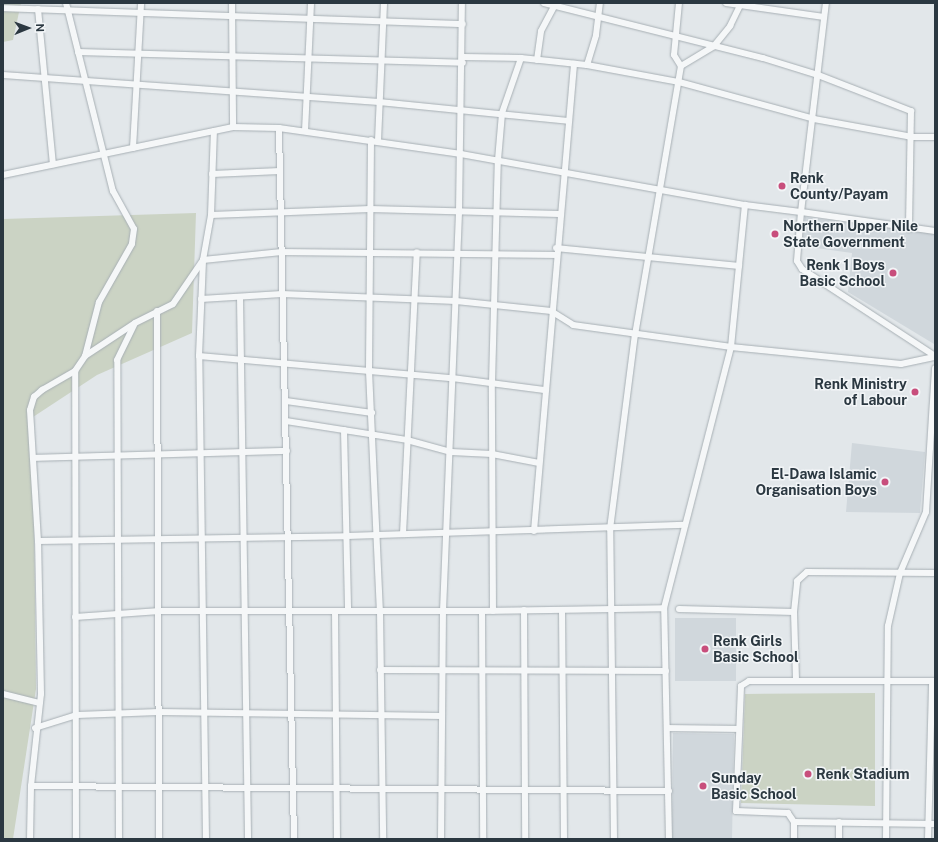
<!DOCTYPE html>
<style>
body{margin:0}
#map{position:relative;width:938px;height:842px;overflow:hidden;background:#e2e7ea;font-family:"Public Sans",sans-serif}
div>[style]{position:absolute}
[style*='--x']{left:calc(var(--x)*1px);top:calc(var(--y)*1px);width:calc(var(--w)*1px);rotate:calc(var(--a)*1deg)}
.built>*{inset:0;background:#d0d7dc}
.green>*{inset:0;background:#cbd3c4}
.roads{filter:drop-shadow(0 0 1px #a7afb4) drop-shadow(0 0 1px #a7afb4)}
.minor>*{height:6px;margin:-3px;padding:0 3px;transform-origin:3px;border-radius:3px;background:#f5f7f8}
.dots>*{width:11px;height:11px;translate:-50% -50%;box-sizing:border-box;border:2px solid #f2f5f7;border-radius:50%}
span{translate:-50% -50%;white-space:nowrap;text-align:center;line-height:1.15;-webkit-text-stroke:3px #f2f5f7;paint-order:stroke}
.poi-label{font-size:14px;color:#2b3841;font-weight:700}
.left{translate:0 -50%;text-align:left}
.right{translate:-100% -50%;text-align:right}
.frame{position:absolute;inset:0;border:4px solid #2b3841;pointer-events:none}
.north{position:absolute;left:8px;top:8px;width:40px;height:40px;-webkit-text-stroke:3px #f2f5f7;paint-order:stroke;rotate:89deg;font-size:11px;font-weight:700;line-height:16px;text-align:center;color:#2b3841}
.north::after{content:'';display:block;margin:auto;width:14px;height:18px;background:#2b3841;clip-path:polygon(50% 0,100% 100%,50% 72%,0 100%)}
</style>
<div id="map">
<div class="built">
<i style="clip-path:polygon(805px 217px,935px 234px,934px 344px,848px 292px,852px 253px,802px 246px)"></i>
<i style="clip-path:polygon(852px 443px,925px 452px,920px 513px,846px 512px)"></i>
<i style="clip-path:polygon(675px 618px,736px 618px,736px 681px,675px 681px)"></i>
<i style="clip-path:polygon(673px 733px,734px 734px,732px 839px,672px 839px)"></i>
</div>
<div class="green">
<i style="clip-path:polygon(3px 3px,21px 3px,13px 40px,3px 42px)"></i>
<i style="clip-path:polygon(196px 213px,192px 333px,97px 375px,33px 417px,36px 689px,13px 839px,3px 839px,3px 219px)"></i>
<i style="clip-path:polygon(875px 693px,875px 806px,741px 803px,745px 694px)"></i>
</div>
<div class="roads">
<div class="minor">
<i style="--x:66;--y:3;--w:194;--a:76"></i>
<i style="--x:113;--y:191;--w:43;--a:61.1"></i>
<i style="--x:134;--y:229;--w:15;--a:98"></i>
<i style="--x:132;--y:244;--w:67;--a:119.6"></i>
<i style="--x:99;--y:302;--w:56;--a:104.5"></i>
<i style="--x:232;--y:3;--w:124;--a:89.5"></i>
<i style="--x:544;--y:3;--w:226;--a:14.1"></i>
<i style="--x:763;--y:58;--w:58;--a:17.2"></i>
<i style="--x:818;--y:75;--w:100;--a:21.2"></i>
<i style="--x:911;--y:111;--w:118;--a:91"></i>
<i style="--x:679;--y:3;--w:52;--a:95.5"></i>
<i style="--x:674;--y:55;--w:13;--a:58"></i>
<i style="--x:726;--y:3;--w:99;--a:8.1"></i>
<i style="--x:3;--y:8;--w:460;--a:2"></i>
<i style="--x:38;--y:9;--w:156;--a:84.5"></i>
<i style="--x:78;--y:52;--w:385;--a:1.6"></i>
<i style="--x:463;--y:57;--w:58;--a:1"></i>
<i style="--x:521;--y:58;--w:66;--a:6.1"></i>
<i style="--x:587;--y:65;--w:94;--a:10.5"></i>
<i style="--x:679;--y:82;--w:140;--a:15.3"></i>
<i style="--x:814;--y:119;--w:100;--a:10.4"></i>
<i style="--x:912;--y:137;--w:23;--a:0"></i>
<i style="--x:537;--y:60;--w:29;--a:-82"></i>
<i style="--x:541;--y:31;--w:30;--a:-62"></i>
<i style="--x:587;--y:65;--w:31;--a:-73"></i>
<i style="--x:596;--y:35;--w:32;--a:-83"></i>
<i style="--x:3;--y:75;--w:377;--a:4.1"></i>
<i style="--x:379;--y:102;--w:190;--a:5.7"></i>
<i style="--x:279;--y:128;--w:711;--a:88.79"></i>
<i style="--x:305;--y:131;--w:128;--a:-87.3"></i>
<i style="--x:371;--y:140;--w:231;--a:90.5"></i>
<i style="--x:369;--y:371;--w:240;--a:87.4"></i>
<i style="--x:380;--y:611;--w:228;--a:89.2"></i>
<i style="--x:378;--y:141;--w:138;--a:-87.5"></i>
<i style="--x:133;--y:148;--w:145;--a:-86.8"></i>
<i style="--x:212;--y:174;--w:68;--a:-2.5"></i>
<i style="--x:3;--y:175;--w:235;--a:-11.8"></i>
<i style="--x:233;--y:127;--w:46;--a:1.2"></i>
<i style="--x:279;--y:128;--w:184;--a:8.1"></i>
<i style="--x:461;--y:154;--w:289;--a:10.2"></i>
<i style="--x:211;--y:215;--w:159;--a:-2.2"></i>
<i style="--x:370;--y:209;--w:189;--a:1.5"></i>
<i style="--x:935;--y:231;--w:135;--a:-171.9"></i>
<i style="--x:801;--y:212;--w:49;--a:94.7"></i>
<i style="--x:797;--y:261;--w:9;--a:58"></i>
<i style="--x:802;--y:269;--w:159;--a:33.2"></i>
<i style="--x:556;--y:248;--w:184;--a:5.6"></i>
<i style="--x:240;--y:297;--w:542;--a:89.15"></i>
<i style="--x:201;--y:299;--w:81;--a:-3.5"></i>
<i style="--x:282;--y:294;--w:174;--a:2.3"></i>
<i style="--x:456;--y:301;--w:96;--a:6"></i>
<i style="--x:551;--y:311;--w:26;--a:32"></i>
<i style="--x:573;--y:325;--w:160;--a:7.9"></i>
<i style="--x:731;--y:347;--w:171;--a:5.7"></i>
<i style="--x:901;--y:364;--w:35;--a:-12"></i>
<i style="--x:157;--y:311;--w:528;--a:89.78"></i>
<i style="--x:199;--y:356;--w:254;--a:5"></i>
<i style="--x:452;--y:378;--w:93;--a:7.4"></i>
<i style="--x:286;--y:401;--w:87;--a:7.9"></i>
<i style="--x:286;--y:421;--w:122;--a:8.9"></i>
<i style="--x:407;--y:440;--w:46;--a:15.3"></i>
<i style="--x:451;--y:452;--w:41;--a:2.8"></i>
<i style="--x:492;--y:454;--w:48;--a:10.8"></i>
<i style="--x:344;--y:430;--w:181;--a:88.7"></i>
<i style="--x:33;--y:458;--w:254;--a:-1.6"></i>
<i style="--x:534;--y:531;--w:469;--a:-85.1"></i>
<i style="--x:403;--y:534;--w:282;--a:-87.2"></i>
<i style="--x:38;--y:541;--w:309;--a:-0.9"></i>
<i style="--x:347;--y:536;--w:338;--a:-1.9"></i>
<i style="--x:679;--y:609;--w:115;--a:1.5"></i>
<i style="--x:794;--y:612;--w:31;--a:-84"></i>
<i style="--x:797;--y:581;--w:13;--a:-42"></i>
<i style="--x:807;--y:572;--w:128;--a:0.4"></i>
<i style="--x:524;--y:610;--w:229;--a:89.7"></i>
<i style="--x:562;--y:610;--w:229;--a:89.5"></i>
<i style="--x:335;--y:611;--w:228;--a:89.5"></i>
<i style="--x:482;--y:611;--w:228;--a:89.7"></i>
<i style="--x:493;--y:611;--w:228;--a:-90.3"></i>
<i style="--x:492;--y:383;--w:223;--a:-88.5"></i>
<i style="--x:498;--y:160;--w:47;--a:-85.1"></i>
<i style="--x:502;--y:113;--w:58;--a:-70.9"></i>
<i style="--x:794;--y:612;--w:68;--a:88.3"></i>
<i style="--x:75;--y:617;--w:85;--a:-4"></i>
<i style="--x:160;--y:611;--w:322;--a:0"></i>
<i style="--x:482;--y:611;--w:182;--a:-0.9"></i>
<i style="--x:380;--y:670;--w:286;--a:0.2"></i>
<i style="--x:3;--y:694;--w:37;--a:14"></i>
<i style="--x:35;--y:728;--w:44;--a:-17.2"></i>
<i style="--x:77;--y:715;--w:82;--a:-2.1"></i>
<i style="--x:159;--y:712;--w:283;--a:0.8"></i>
<i style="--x:668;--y:728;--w:71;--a:0.8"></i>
<i style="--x:31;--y:786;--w:638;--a:0.45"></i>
<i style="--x:794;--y:822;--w:11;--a:-124"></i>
<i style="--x:788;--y:813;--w:52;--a:-177.8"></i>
<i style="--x:736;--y:811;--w:125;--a:-87.7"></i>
<i style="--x:741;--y:686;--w:9;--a:-32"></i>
<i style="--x:749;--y:681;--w:186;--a:0"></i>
<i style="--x:30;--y:839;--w:53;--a:-88.9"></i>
<i style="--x:31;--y:786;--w:93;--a:-83.8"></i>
<i style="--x:41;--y:694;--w:153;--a:-91.1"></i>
<i style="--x:38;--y:541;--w:131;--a:-93.5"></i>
<i style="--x:30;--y:410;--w:14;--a:-73"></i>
<i style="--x:34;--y:397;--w:11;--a:-41"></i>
<i style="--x:42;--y:390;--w:38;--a:-30"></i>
<i style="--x:76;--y:839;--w:468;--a:-90.1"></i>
<i style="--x:75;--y:371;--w:18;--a:-56"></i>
<i style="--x:85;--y:356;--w:60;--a:-33.4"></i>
<i style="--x:135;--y:323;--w:42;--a:-26.6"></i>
<i style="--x:173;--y:304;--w:53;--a:-55.7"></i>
<i style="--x:203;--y:260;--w:79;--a:-5.8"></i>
<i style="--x:282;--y:252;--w:274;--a:0.6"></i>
<i style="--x:119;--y:839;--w:479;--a:-90.2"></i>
<i style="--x:117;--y:360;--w:39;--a:-64"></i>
<i style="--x:206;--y:839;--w:483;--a:-90.8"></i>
<i style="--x:199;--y:356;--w:96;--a:-87.6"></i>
<i style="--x:203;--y:260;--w:46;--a:-79.9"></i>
<i style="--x:211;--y:215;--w:84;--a:-88"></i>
<i style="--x:441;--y:839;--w:228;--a:-89.5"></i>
<i style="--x:443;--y:611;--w:399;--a:-87.7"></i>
<i style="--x:459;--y:212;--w:209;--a:-89.2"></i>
<i style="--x:614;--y:839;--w:310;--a:-90.7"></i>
<i style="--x:610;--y:529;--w:196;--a:-82.7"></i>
<i style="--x:635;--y:335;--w:273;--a:-80.3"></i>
<i style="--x:681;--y:66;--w:39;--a:-31"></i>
<i style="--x:714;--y:46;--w:26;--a:-51"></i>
<i style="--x:730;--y:26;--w:25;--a:-64"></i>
<i style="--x:669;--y:839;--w:231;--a:-91.2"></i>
<i style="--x:664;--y:608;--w:269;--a:-75.6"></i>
<i style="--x:731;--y:347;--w:143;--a:-84.4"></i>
<i style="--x:745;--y:205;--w:56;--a:7.1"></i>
<i style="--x:801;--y:212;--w:210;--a:-83.2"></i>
<i style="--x:794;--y:839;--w:17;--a:-90"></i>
<i style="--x:794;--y:822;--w:141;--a:0.8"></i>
<i style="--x:839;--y:839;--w:17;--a:-90"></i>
<i style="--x:886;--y:839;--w:213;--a:-89.5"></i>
<i style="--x:888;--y:626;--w:54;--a:-77.2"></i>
<i style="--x:900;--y:573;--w:66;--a:-66.9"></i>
<i style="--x:926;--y:512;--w:144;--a:-86.4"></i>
<i style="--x:928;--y:839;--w:158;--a:-88.5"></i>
</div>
</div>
<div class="dots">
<i style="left:782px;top:186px;background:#c84e7c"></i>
<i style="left:775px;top:234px;background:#c84e7c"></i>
<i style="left:893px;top:273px;background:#c84e7c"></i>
<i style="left:915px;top:392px;background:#c84e7c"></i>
<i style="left:885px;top:482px;background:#c84e7c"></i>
<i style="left:705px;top:649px;background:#c84e7c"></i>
<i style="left:808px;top:774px;background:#c84e7c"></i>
<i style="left:703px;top:786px;background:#c84e7c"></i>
</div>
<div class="poi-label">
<span class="left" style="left:790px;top:186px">Renk<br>County/Payam</span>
<span class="left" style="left:783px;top:234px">Northern Upper Nile<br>State Government</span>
<span class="right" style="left:885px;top:273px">Renk 1 Boys<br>Basic School</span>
<span class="right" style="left:907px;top:392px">Renk Ministry<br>of Labour</span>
<span class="right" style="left:877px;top:482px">El-Dawa Islamic<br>Organisation Boys</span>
<span class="left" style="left:713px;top:649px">Renk Girls<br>Basic School</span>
<span class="left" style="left:816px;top:774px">Renk Stadium</span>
<span class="left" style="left:711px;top:786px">Sunday<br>Basic School</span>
</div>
<div class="frame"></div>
<div class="north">N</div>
</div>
